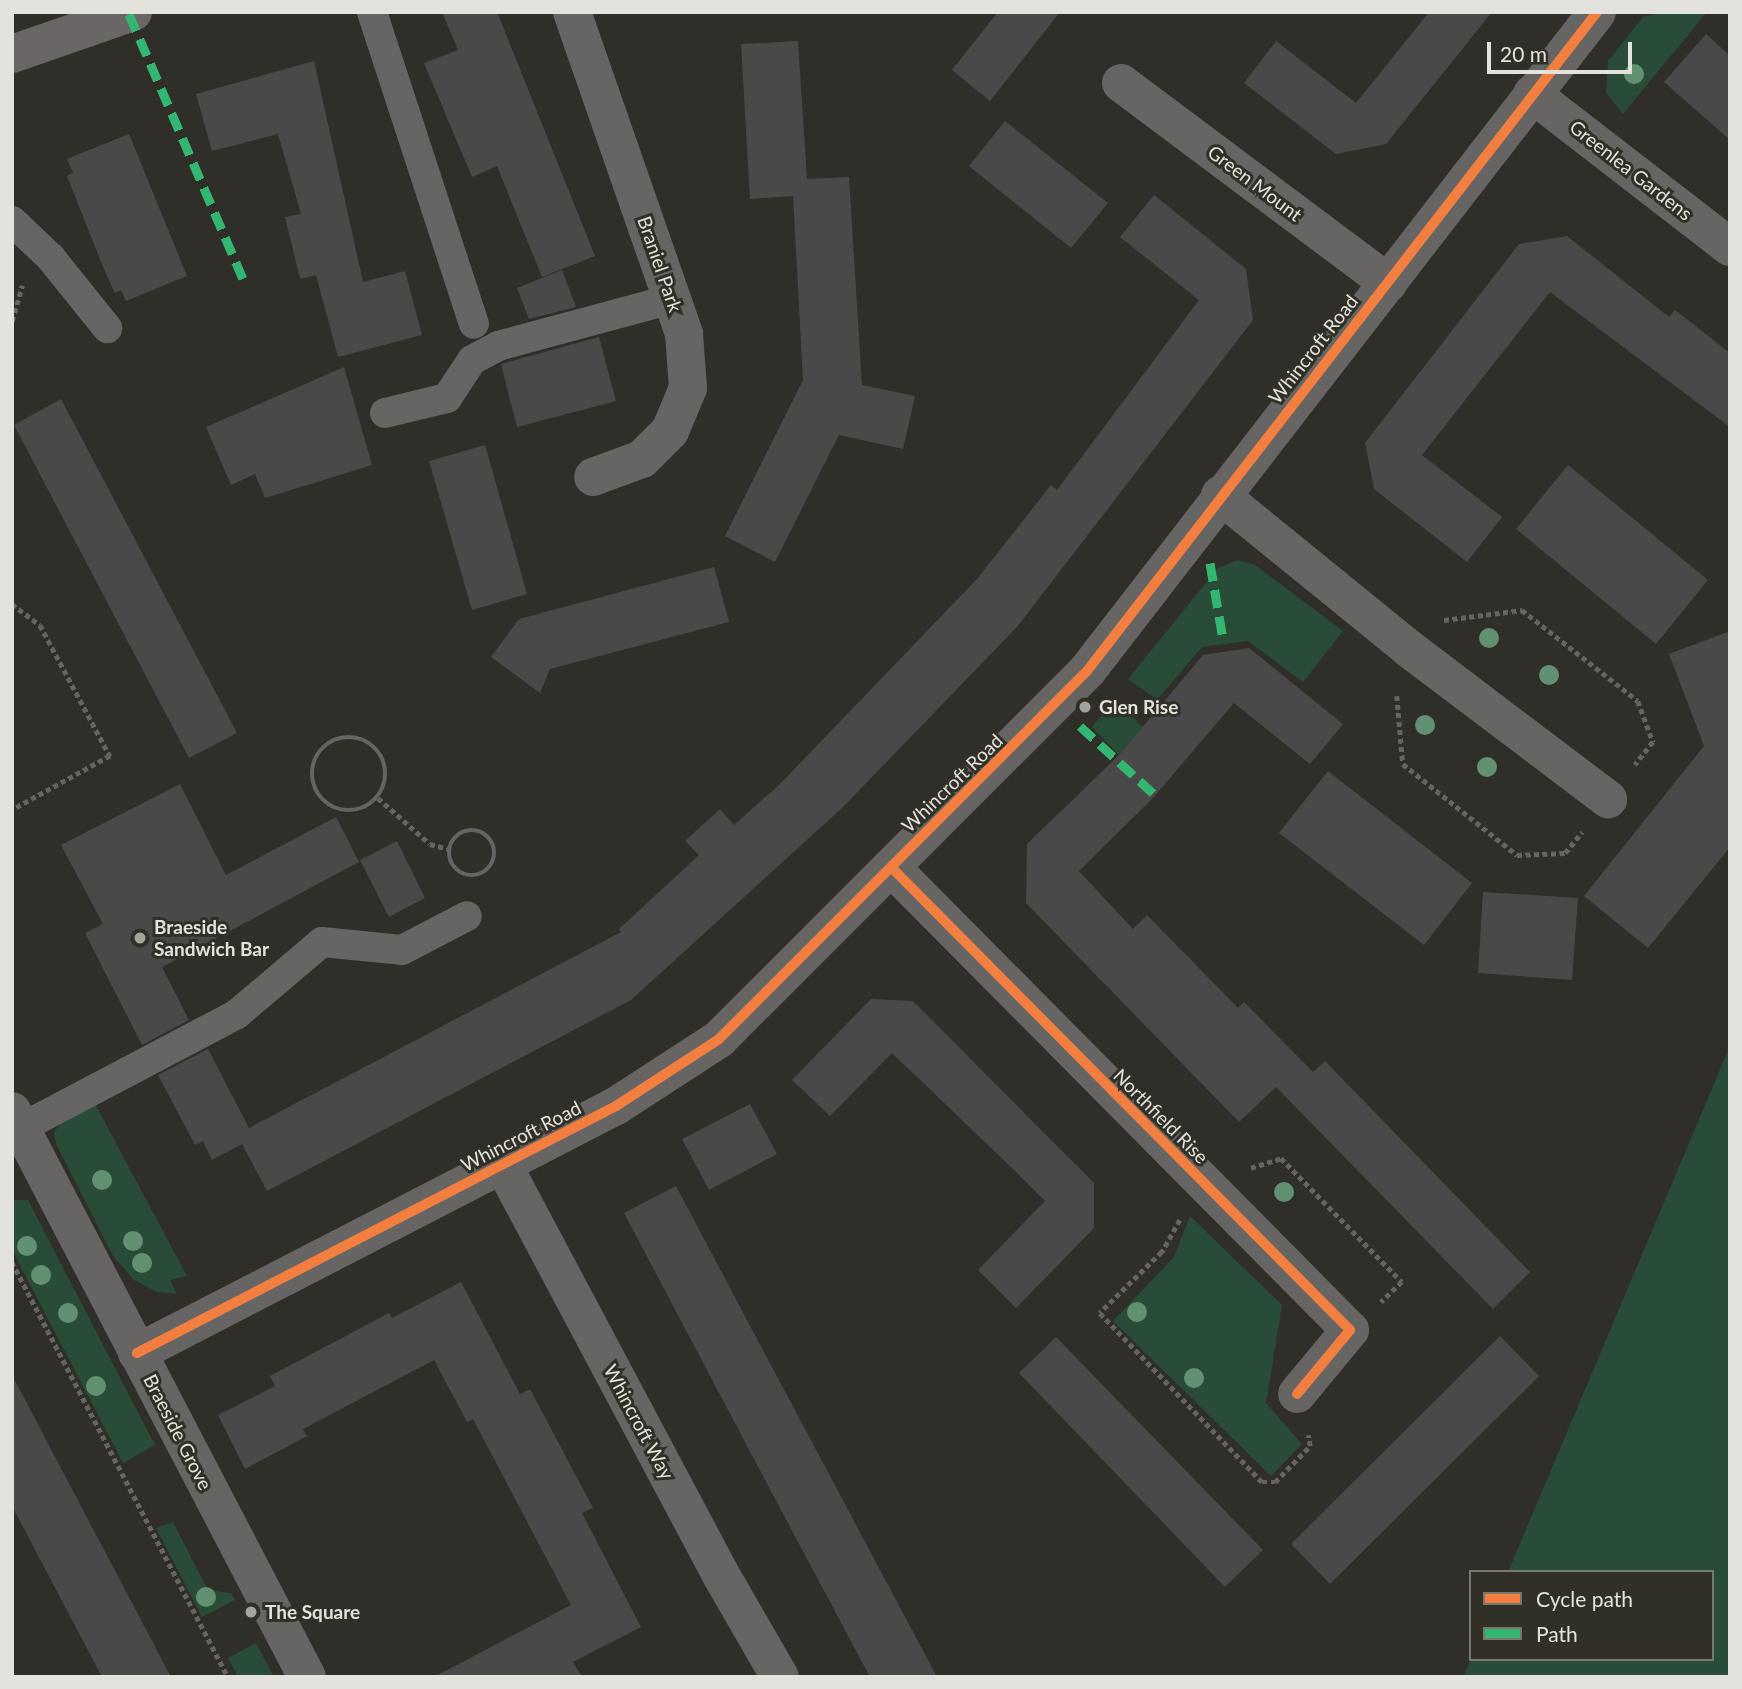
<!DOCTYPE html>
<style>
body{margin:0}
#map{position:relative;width:1742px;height:1689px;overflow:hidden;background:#2f2e29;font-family:Lato,sans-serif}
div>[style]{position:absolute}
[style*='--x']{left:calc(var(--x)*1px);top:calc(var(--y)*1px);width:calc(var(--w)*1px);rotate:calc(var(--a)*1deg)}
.green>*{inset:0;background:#284c38}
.building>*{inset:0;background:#4a4949}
.path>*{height:4.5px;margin-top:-2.25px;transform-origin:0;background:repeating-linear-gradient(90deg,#656462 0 5px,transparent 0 8.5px)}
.path>.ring{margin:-2.25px;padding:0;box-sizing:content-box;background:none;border:4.5px solid #656462;border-radius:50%}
.lane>*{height:30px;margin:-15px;padding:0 15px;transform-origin:15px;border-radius:15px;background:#666564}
.street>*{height:38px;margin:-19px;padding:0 19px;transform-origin:19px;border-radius:19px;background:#666564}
.secondary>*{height:38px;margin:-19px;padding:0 19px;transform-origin:19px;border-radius:19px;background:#696665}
.quiet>*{height:9px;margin-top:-4.5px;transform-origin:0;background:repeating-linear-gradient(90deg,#33b770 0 18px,transparent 0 27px)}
.cycleway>*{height:10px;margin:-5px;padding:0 5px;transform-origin:5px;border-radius:5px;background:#f27e40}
.trees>*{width:20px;height:20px;margin:-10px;border-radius:50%;background:#619072}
.dots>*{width:19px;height:19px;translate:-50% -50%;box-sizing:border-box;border:4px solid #313027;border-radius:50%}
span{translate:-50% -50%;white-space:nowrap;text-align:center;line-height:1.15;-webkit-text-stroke:6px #313027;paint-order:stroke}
.street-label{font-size:19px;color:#e3e2dc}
.poi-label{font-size:19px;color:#e3e2dc;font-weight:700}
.left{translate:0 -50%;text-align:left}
.frame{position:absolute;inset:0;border:14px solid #e3e2dc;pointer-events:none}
.legend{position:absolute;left:1469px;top:1570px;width:245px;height:91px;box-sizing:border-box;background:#313027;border:2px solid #78776f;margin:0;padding:9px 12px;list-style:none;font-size:21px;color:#e3e2dc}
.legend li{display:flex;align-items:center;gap:14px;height:35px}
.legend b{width:35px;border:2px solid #78776f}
.scale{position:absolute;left:1487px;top:42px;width:145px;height:32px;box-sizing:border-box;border:4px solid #e3e2dc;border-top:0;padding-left:9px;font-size:21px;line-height:24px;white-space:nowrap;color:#e3e2dc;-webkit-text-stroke:5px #313027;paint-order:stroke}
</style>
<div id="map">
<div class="green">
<i style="clip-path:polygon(1665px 12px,1707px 12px,1623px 114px,1606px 93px,1608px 61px,1643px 17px)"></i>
<i style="clip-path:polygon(1238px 560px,1255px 565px,1343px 631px,1303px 682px,1248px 641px,1202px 647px,1157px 700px,1128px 679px,1218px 568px)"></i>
<i style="clip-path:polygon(1113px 701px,1143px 727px,1119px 755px,1092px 727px)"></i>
<i style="clip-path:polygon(1730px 1046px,1730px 1677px,1463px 1677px,1471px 1659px,1712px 1659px,1712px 1572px,1508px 1572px)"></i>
<i style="clip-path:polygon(94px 1102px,187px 1276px,170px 1280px,177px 1294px,157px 1292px,134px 1280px,113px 1256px,56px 1144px,54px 1132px,65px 1118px)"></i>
<i style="clip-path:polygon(12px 1200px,28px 1200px,155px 1445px,123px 1463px,12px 1250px)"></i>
<i style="clip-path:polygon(1190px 1216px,1282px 1305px,1266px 1403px,1302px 1444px,1271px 1476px,1113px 1321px,1174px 1257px)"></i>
<i style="clip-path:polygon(173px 1522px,208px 1590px,231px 1593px,235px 1600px,202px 1617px,156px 1528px)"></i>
<i style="clip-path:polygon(256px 1643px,274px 1677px,238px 1677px,228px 1658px)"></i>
</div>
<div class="building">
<i style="clip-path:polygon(442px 12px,497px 12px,595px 256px,542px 277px,497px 166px,472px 177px,424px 63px,458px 50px)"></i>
<i style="clip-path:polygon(998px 12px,1060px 12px,990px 101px,952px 70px)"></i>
<i style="clip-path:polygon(1429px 12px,1492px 12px,1386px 144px,1336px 154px,1244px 83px,1276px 41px,1356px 103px)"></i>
<i style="clip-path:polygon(1706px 34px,1730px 56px,1730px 140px,1664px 82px)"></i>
<i style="clip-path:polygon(798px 41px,807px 179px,849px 177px,862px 385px,915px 396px,903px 449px,839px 435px,775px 562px,725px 536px,803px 380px,793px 196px,750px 199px,741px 44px)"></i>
<i style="clip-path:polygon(314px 61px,363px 282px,405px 271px,422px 335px,338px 357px,316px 275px,300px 279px,285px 217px,301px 214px,278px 134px,212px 151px,196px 94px)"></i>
<i style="clip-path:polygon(1005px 121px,1108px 203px,1071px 248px,969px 166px)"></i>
<i style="clip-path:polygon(129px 134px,187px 276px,126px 301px,121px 290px,115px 293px,103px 267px,67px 176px,73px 173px,67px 159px)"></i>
<i style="clip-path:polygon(1154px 195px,1246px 269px,1253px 320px,1017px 627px,842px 808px,631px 1000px,267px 1191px,242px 1144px,212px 1160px,203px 1141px,195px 1145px,158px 1075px,208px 1049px,249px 1128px,621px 932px,619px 929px,699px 855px,685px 841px,720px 809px,734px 825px,779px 785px,977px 579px,1051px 485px,1057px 490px,1199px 300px,1120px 237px)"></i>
<i style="clip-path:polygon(1567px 236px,1669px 317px,1675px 310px,1730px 353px,1730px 427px,1550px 292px,1422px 455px,1502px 517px,1467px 562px,1374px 489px,1365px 443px,1519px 244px)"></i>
<i style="clip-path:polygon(562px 270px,576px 307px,529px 319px,517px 288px)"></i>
<i style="clip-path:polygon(599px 337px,616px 401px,517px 427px,501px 364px)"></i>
<i style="clip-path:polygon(344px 367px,372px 465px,265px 498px,255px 474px,231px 485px,206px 427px)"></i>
<i style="clip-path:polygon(61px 399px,237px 733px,189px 758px,14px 425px)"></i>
<i style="clip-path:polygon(485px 445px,527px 594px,472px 610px,429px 461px)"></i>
<i style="clip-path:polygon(1568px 465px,1708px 580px,1656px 644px,1516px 529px)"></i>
<i style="clip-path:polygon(714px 567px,729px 622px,550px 669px,540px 693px,491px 657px,519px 619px)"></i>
<i style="clip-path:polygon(1730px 631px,1730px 847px,1648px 948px,1584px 896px,1704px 746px,1669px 654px)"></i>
<i style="clip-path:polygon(1249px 648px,1343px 724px,1310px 764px,1234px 703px,1152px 799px,1079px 871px,1133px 929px,1147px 915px,1238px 1008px,1244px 1002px,1313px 1072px,1325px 1061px,1530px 1272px,1493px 1309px,1276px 1087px,1239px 1122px,1026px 903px,1027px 844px,1120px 754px,1203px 655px)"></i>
<i style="clip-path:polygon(1328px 771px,1472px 883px,1424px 945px,1279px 833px)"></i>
<i style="clip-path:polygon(180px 784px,226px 875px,336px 817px,359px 862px,162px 967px,189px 1020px,142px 1045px,85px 933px,103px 924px,61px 845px)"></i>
<i style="clip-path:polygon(397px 841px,425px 898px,389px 917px,360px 860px)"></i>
<i style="clip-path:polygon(1483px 892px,1578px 898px,1572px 980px,1478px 973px)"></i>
<i style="clip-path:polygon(871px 999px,913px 1001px,1094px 1183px,1094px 1228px,1016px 1308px,978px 1270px,1045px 1201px,1014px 1170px,892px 1053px,830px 1116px,792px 1080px)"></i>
<i style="clip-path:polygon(750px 1104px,777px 1154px,709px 1190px,682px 1139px)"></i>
<i style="clip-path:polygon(676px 1186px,748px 1322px,937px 1677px,870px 1677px,764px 1478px,624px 1213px)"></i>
<i style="clip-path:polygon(461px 1282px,520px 1394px,530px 1389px,593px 1508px,582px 1513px,641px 1627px,573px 1662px,582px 1677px,434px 1677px,571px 1605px,473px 1419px,467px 1422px,434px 1360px,303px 1429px,307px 1436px,245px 1469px,218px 1415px,275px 1386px,270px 1376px,389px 1313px,392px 1318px)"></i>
<i style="clip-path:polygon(1500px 1336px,1539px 1376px,1330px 1584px,1291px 1544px)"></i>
<i style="clip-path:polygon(1056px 1337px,1263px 1550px,1225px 1587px,1019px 1373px)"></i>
<i style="clip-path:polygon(12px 1375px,83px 1510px,171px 1677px,102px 1677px,12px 1506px)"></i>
</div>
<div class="path">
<i style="--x:12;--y:321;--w:37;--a:-74"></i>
<i style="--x:12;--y:604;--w:35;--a:37"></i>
<i style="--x:40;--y:625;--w:149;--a:61.9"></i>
<i style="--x:110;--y:756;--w:112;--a:151.1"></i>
<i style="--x:1444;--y:620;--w:79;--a:-7.3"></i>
<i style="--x:1522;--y:610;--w:147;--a:38.1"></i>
<i style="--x:1638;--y:701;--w:44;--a:69.9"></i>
<i style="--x:1653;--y:742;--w:29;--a:128"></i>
<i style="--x:1397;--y:696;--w:68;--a:85"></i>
<i style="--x:1403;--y:764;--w:146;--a:38.6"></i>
<i style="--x:1517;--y:855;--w:48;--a:-2.4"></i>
<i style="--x:1565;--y:853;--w:27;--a:-51"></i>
<i class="ring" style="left:312px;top:737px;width:69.5px;height:69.5px"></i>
<i style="--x:378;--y:798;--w:69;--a:41.5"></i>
<i style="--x:430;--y:844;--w:20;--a:15"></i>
<i class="ring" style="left:449px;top:830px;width:41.5px;height:41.5px"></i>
<i style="--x:1251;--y:1168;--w:32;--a:-18"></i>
<i style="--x:1281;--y:1158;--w:173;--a:45.7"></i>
<i style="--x:1402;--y:1282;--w:29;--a:136"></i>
<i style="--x:1180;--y:1220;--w:37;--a:119"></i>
<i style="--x:1162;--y:1252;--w:87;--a:135.5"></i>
<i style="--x:1100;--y:1313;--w:234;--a:46.2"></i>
<i style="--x:1262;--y:1482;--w:13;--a:0"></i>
<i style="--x:1275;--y:1482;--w:50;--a:-45.8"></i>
<i style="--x:1310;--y:1446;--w:11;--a:-100"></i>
<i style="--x:12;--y:1262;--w:468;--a:62.5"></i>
</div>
<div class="lane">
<i style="--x:372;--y:12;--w:328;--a:71.9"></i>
<i style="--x:12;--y:221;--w:54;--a:43.5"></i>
<i style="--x:51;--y:258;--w:90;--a:51.3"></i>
<i style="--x:385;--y:413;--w:64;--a:-13.6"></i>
<i style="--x:447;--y:398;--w:45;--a:-56.7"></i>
<i style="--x:472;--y:360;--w:30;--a:-28"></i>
<i style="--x:498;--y:346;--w:180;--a:-15.1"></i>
<i style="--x:21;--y:1128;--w:244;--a:-27.8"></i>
<i style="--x:237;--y:1014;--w:111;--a:-40.3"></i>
<i style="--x:322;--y:942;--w:80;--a:5.7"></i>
<i style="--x:402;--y:950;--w:73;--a:-27.6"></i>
</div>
<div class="street">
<i style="--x:572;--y:12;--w:341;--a:70.8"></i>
<i style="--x:684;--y:334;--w:54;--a:85.8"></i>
<i style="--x:688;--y:388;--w:47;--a:112.7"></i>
<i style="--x:670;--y:431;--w:40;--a:135"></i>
<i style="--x:642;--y:459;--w:52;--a:159.8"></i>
<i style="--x:1121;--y:83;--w:334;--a:36.8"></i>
<i style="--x:1532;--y:94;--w:250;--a:37.7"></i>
<i style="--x:1220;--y:495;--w:242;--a:39.1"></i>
<i style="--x:1408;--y:648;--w:251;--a:37.1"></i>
<i style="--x:891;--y:867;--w:652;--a:45.25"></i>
<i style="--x:1350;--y:1330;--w:83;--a:129.6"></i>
<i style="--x:12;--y:1111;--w:638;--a:62.47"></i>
<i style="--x:503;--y:1165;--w:464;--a:62"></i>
<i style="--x:721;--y:1575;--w:118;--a:60"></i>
<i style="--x:137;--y:1353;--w:539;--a:-27.28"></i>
<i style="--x:616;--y:1106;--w:123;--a:-33"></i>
<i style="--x:719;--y:1039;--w:520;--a:-45"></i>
<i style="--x:1087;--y:671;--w:833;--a:-52.26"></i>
</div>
<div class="secondary">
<i style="--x:12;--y:54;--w:128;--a:-19.1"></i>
</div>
<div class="quiet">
<i style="--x:129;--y:14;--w:288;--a:66.7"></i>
<i style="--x:1210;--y:563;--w:77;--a:80.3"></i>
<i style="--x:1080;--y:726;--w:102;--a:42.6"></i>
</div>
<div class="cycleway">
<i style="--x:891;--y:867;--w:652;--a:45.25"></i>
<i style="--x:1350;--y:1330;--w:83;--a:129.6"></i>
<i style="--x:137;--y:1353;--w:539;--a:-27.28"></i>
<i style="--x:616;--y:1106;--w:123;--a:-33"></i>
<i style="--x:719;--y:1039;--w:520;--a:-45"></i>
<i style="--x:1087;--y:671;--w:833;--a:-52.26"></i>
</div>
<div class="trees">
<i style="left:1634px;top:74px"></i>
<i style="left:1489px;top:638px"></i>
<i style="left:1549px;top:675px"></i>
<i style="left:1425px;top:725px"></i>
<i style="left:1487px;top:767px"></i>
<i style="left:102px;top:1180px"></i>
<i style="left:1284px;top:1192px"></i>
<i style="left:133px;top:1241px"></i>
<i style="left:27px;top:1246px"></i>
<i style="left:142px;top:1263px"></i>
<i style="left:41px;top:1275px"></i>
<i style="left:1137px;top:1312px"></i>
<i style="left:68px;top:1313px"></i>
<i style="left:1194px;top:1378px"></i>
<i style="left:96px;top:1386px"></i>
<i style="left:206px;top:1597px"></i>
</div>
<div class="dots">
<i style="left:1085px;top:707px;background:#a4a39d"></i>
<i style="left:140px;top:938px;background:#a4a39d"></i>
<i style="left:251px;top:1612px;background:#a4a39d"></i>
</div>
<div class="street-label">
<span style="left:1631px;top:170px;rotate:38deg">Greenlea Gardens</span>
<span style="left:1255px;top:183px;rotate:37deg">Green Mount</span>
<span style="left:660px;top:264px;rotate:71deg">Braniel Park</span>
<span style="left:1313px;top:349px;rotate:-52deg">Whincroft Road</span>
<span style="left:952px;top:783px;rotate:-44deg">Whincroft Road</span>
<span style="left:1161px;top:1116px;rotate:45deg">Northfield Rise</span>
<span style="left:521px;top:1136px;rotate:-27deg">Whincroft Road</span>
<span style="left:639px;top:1422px;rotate:62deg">Whincroft Way</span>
<span style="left:178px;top:1432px;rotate:63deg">Braeside Grove</span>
</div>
<div class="poi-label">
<span class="left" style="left:1099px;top:707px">Glen Rise</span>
<span class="left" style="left:154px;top:938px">Braeside<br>Sandwich Bar</span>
<span class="left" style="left:265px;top:1612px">The Square</span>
</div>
<div class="frame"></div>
<ul class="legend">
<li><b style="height:9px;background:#f27e40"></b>Cycle path</li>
<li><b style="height:9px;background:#33b770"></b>Path</li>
</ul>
<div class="scale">20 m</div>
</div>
